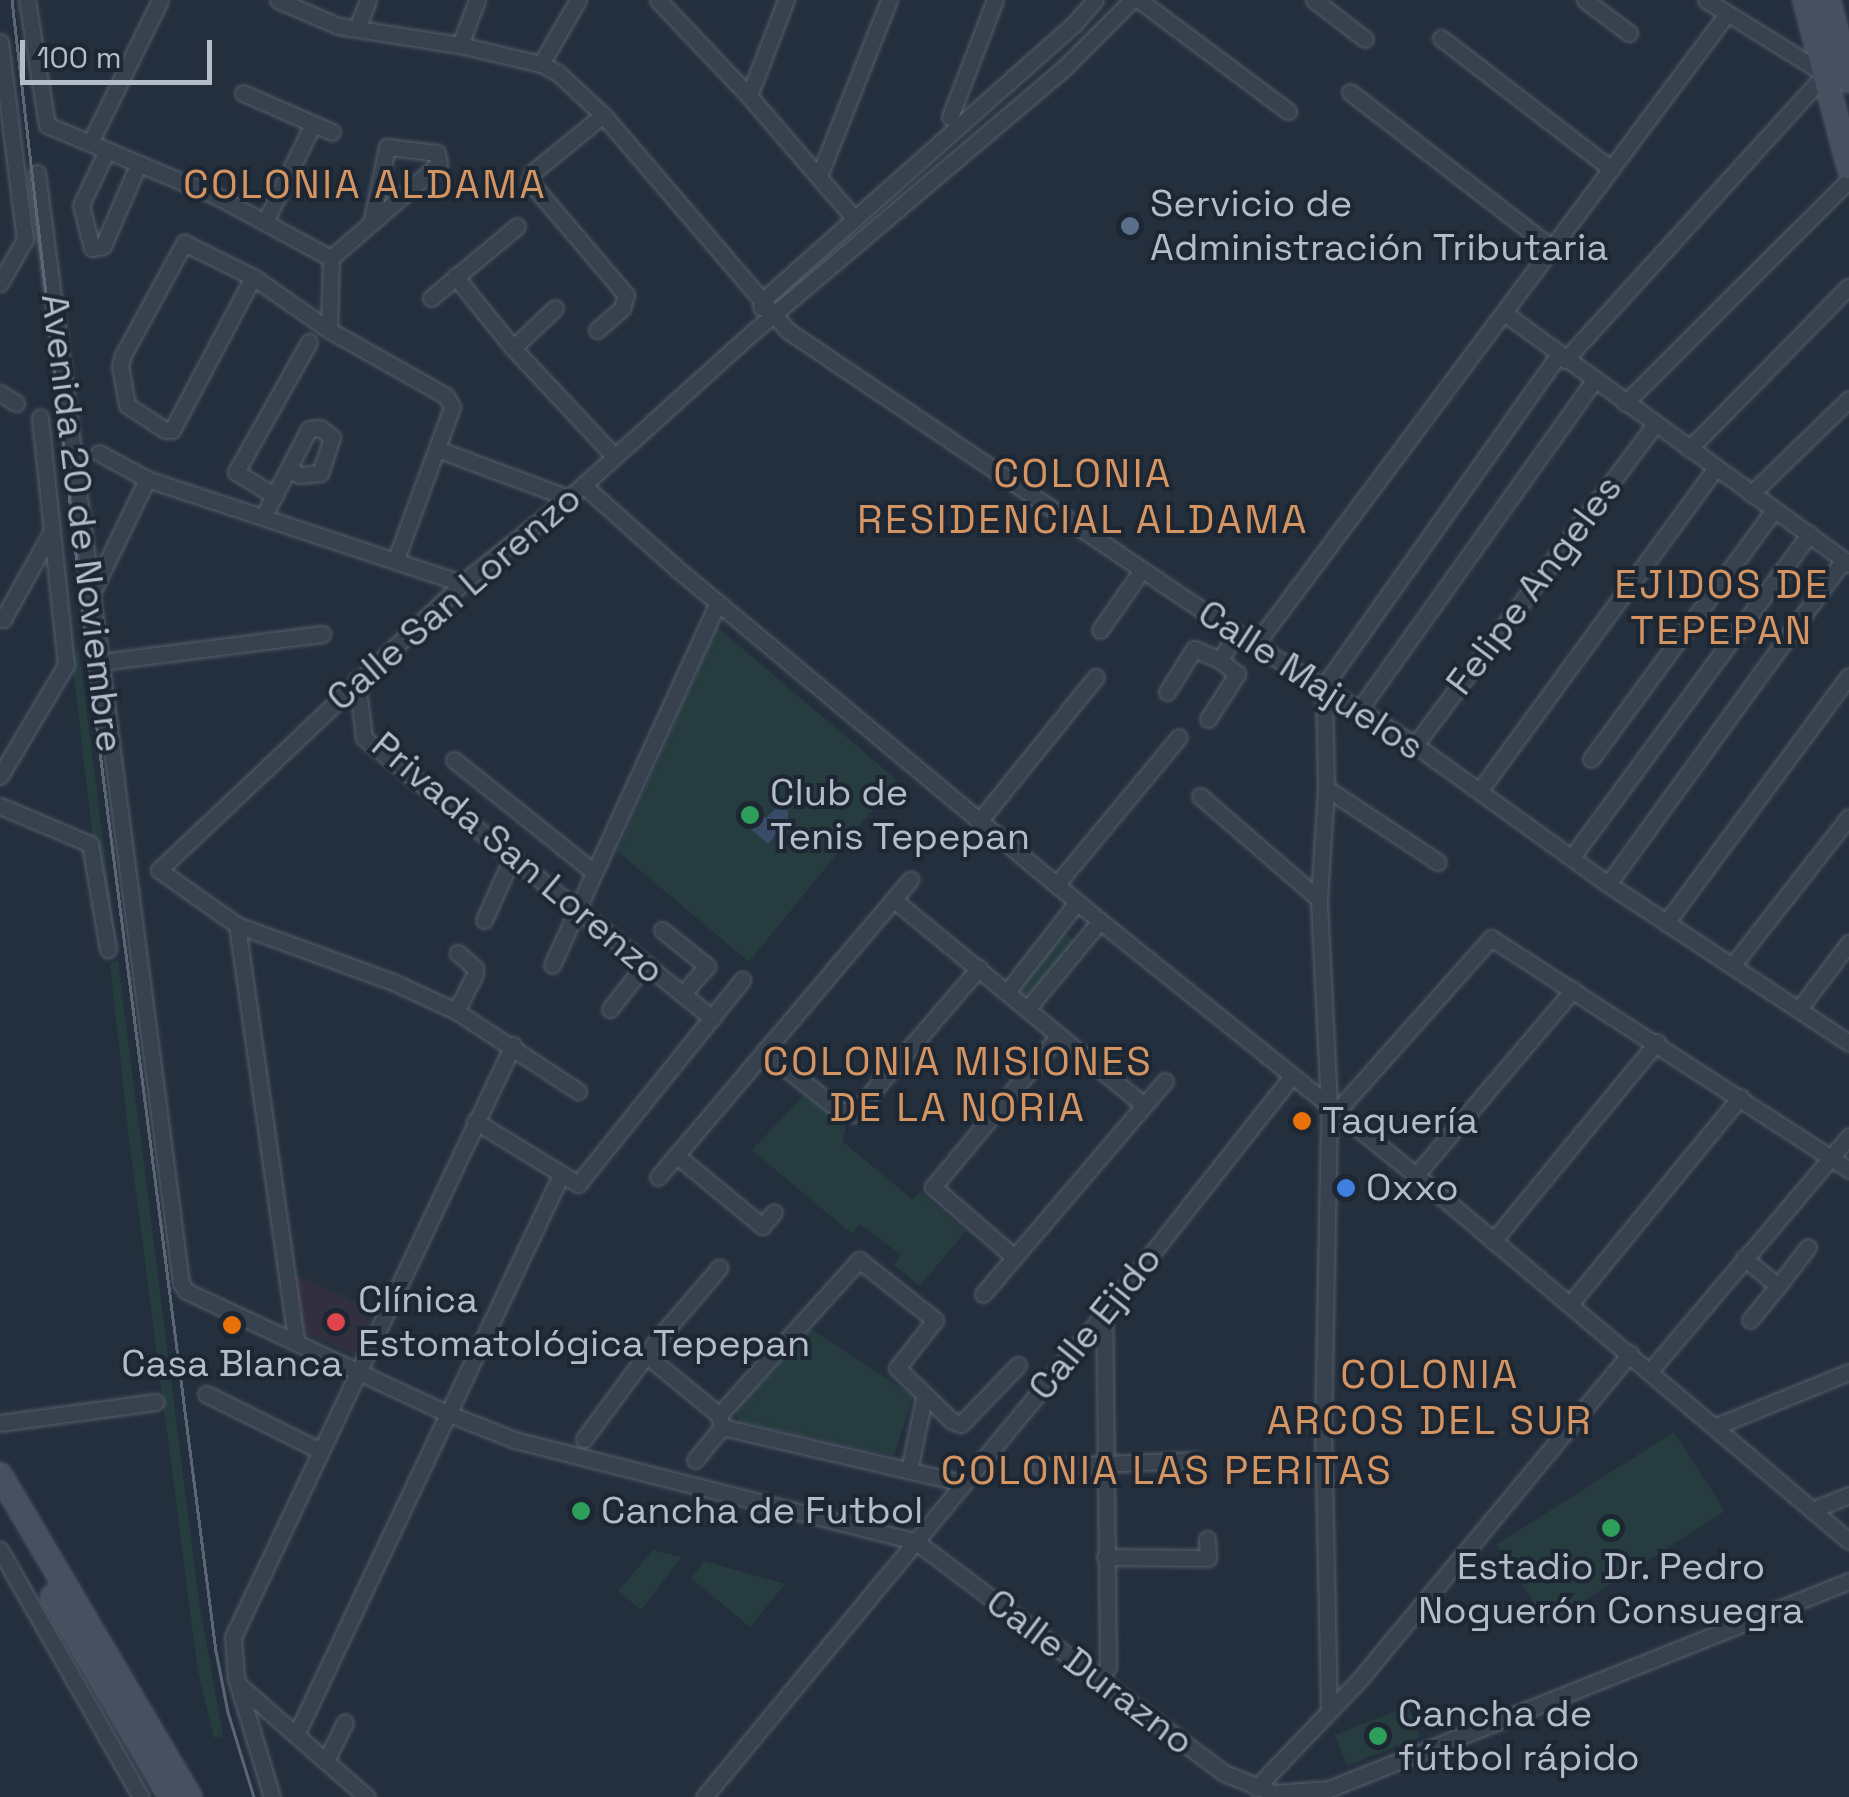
<!DOCTYPE html>
<meta charset="utf-8">
<style>
body{margin:0}
#map{position:relative;width:1849px;height:1797px;overflow:hidden;background:#242f3e;font-family:"Space Grotesk",sans-serif}
div>[style]{position:absolute}
[style*='--x']{left:calc(var(--x)*1px);top:calc(var(--y)*1px);width:calc(var(--w)*1px);rotate:calc(var(--a)*1deg)}
.medical>*{inset:0;background:#32303f}
.green>*{inset:0;background:#263c3f}
.water>*{inset:0;background:#394c67}
.roads{filter:drop-shadow(0 0 2px #565f6c) drop-shadow(0 0 2px #565f6c)}
.minor>*{height:15px;margin:-7.5px;padding:0 7.5px;transform-origin:7.5px;border-radius:7.5px;background:#38414e}
.secondary>*{height:22px;margin:-11px;padding:0 11px;transform-origin:11px;border-radius:11px;background:#465061}
.tram>*{height:2.5px;margin:-1.25px;padding:0 1.25px;transform-origin:1.25px;border-radius:1.25px;background:#5a6575}
.dots>*{width:28px;height:28px;translate:-50% -50%;box-sizing:border-box;border:5px solid #1d2633;border-radius:50%}
span{translate:-50% -50%;white-space:nowrap;text-align:center;line-height:1.15;-webkit-text-stroke:8px #1d2633;paint-order:stroke}
.poi-label{font-size:38px;color:#b4bcc9}
.left{translate:0 -50%;text-align:left}
.street-label{font-size:38px;color:#b4bcc9}
.neighbourhood-label{font-size:40px;color:#d59563;letter-spacing:2.5px}
.scale{position:absolute;left:20px;top:40px;width:192px;height:45px;box-sizing:border-box;border:5px solid #b4bcc9;border-top:0;padding-left:12px;font-size:30px;line-height:35px;white-space:nowrap;color:#b4bcc9;-webkit-text-stroke:8px #1d2633;paint-order:stroke}
</style>
<div id="map">
<div class="medical">
<i style="clip-path:polygon(295px 1274px,375px 1311px,354px 1355px,304px 1333px)"></i>
</div>
<div class="green">
<i style="clip-path:polygon(717px 627px,897px 780px,749px 962px,617px 851px)"></i>
<i style="clip-path:polygon(79px 650px,115px 935px,105px 928px,92px 832px,72px 658px)"></i>
<i style="clip-path:polygon(1064px 932px,1075px 941px,1029px 997px,1021px 997px,1020px 988px)"></i>
<i style="clip-path:polygon(118px 961px,200px 1608px,223px 1736px,214px 1738px,198px 1672px,128px 1130px,110px 963px)"></i>
<i style="clip-path:polygon(805px 1094px,846px 1127px,842px 1141px,912px 1199px,920px 1192px,966px 1231px,920px 1286px,894px 1265px,901px 1255px,860px 1224px,852px 1234px,752px 1150px)"></i>
<i style="clip-path:polygon(811px 1329px,913px 1396px,894px 1456px,740px 1422px,734px 1410px)"></i>
<i style="clip-path:polygon(1674px 1432px,1725px 1511px,1548px 1624px,1496px 1545px)"></i>
<i style="clip-path:polygon(653px 1550px,682px 1557px,641px 1610px,618px 1591px)"></i>
<i style="clip-path:polygon(704px 1561px,785px 1584px,750px 1627px,691px 1578px)"></i>
<i style="clip-path:polygon(1408px 1706px,1420px 1737px,1347px 1766px,1335px 1735px)"></i>
</div>
<div class="water">
<i style="clip-path:polygon(751px 805px,766px 818px,775px 809px,788px 810px,788px 819px,768px 844px,739px 819px)"></i>
</div>
<div class="roads">
<div class="minor">
<i style="--x:27;--y:0;--w:127;--a:80.9"></i>
<i style="--x:47;--y:125;--w:186;--a:22.8"></i>
<i style="--x:218;--y:197;--w:128;--a:28.4"></i>
<i style="--x:278;--y:0;--w:65;--a:23.4"></i>
<i style="--x:338;--y:26;--w:123;--a:8.9"></i>
<i style="--x:460;--y:45;--w:83;--a:13.2"></i>
<i style="--x:541;--y:64;--w:19;--a:28"></i>
<i style="--x:558;--y:73;--w:62;--a:43"></i>
<i style="--x:603;--y:115;--w:283;--a:49.4"></i>
<i style="--x:787;--y:330;--w:542;--a:34.01"></i>
<i style="--x:1236;--y:633;--w:211;--a:32"></i>
<i style="--x:1415;--y:745;--w:238;--a:35.8"></i>
<i style="--x:1608;--y:884;--w:289;--a:33.4"></i>
<i style="--x:658;--y:0;--w:132;--a:46.5"></i>
<i style="--x:749;--y:96;--w:160;--a:49.3"></i>
<i style="--x:1139;--y:0;--w:186;--a:36.7"></i>
<i style="--x:1314;--y:0;--w:64;--a:37.4"></i>
<i style="--x:1585;--y:0;--w:55;--a:36.9"></i>
<i style="--x:358;--y:26;--w:28;--a:-69"></i>
<i style="--x:1441;--y:38;--w:215;--a:37.6"></i>
<i style="--x:0;--y:42;--w:199;--a:82.8"></i>
<i style="--x:25;--y:239;--w:51;--a:119.6"></i>
<i style="--x:460;--y:45;--w:48;--a:-69.3"></i>
<i style="--x:541;--y:64;--w:74;--a:-60"></i>
<i style="--x:1350;--y:92;--w:255;--a:37.7"></i>
<i style="--x:243;--y:93;--w:97;--a:23.7"></i>
<i style="--x:749;--y:96;--w:103;--a:-68.9"></i>
<i style="--x:950;--y:117;--w:125;--a:-69"></i>
<i style="--x:90;--y:143;--w:159;--a:-63.9"></i>
<i style="--x:107;--y:150;--w:61;--a:115.3"></i>
<i style="--x:81;--y:205;--w:44;--a:75.7"></i>
<i style="--x:92;--y:248;--w:11;--a:-10"></i>
<i style="--x:103;--y:246;--w:90;--a:-66.6"></i>
<i style="--x:37;--y:173;--w:1119;--a:82.61"></i>
<i style="--x:181;--y:1283;--w:9;--a:58"></i>
<i style="--x:186;--y:1291;--w:288;--a:25.1"></i>
<i style="--x:447;--y:1413;--w:73;--a:21.7"></i>
<i style="--x:515;--y:1440;--w:413;--a:14.2"></i>
<i style="--x:915;--y:1541;--w:386;--a:36.9"></i>
<i style="--x:1224;--y:1773;--w:54;--a:21.8"></i>
<i style="--x:1274;--y:1793;--w:55;--a:-4.2"></i>
<i style="--x:1329;--y:1789;--w:560;--a:-21.8"></i>
<i style="--x:819;--y:176;--w:189;--a:-68.3"></i>
<i style="--x:372;--y:219;--w:74;--a:-78.2"></i>
<i style="--x:387;--y:147;--w:50;--a:6.8"></i>
<i style="--x:437;--y:153;--w:11;--a:80"></i>
<i style="--x:439;--y:164;--w:143;--a:139"></i>
<i style="--x:331;--y:258;--w:72;--a:91.6"></i>
<i style="--x:329;--y:330;--w:134;--a:29.4"></i>
<i style="--x:446;--y:396;--w:13;--a:61"></i>
<i style="--x:452;--y:407;--w:162;--a:110.2"></i>
<i style="--x:266;--y:220;--w:107;--a:-63.9"></i>
<i style="--x:455;--y:276;--w:92;--a:51.1"></i>
<i style="--x:513;--y:348;--w:148;--a:46.9"></i>
<i style="--x:253;--y:277;--w:173;--a:117.9"></i>
<i style="--x:172;--y:430;--w:7;--a:180"></i>
<i style="--x:165;--y:430;--w:45;--a:-146.7"></i>
<i style="--x:127;--y:405;--w:40;--a:-100"></i>
<i style="--x:120;--y:366;--w:11;--a:-75"></i>
<i style="--x:123;--y:355;--w:128;--a:-61.4"></i>
<i style="--x:184;--y:243;--w:77;--a:26.2"></i>
<i style="--x:253;--y:277;--w:93;--a:34.9"></i>
<i style="--x:431;--y:298;--w:112;--a:-39.9"></i>
<i style="--x:761;--y:307;--w:7;--a:-74"></i>
<i style="--x:763;--y:300;--w:416;--a:-41.6"></i>
<i style="--x:1074;--y:24;--w:32;--a:-49"></i>
<i style="--x:1504;--y:313;--w:427;--a:36"></i>
<i style="--x:597;--y:330;--w:33;--a:-41"></i>
<i style="--x:622;--y:308;--w:14;--a:-73"></i>
<i style="--x:626;--y:295;--w:148;--a:-130.3"></i>
<i style="--x:530;--y:182;--w:10;--a:-73"></i>
<i style="--x:533;--y:172;--w:90;--a:-39.2"></i>
<i style="--x:513;--y:348;--w:58;--a:-43.6"></i>
<i style="--x:1565;--y:360;--w:387;--a:-47.7"></i>
<i style="--x:1825;--y:74;--w:140;--a:-148.1"></i>
<i style="--x:0;--y:393;--w:19;--a:32"></i>
<i style="--x:1625;--y:403;--w:316;--a:-44.9"></i>
<i style="--x:437;--y:449;--w:141;--a:20.4"></i>
<i style="--x:1689;--y:449;--w:228;--a:-45.5"></i>
<i style="--x:99;--y:453;--w:55;--a:28.4"></i>
<i style="--x:147;--y:479;--w:332;--a:18.3"></i>
<i style="--x:583;--y:485;--w:125;--a:41.7"></i>
<i style="--x:676;--y:568;--w:552;--a:39.78"></i>
<i style="--x:1100;--y:921;--w:405;--a:38.8"></i>
<i style="--x:1416;--y:1175;--w:567;--a:40.21"></i>
<i style="--x:1751;--y:494;--w:136;--a:-44.1"></i>
<i style="--x:275;--y:496;--w:46;--a:-148.4"></i>
<i style="--x:236;--y:472;--w:149;--a:-60.7"></i>
<i style="--x:263;--y:517;--w:99;--a:-62.4"></i>
<i style="--x:309;--y:429;--w:11;--a:-5"></i>
<i style="--x:320;--y:428;--w:15;--a:37"></i>
<i style="--x:332;--y:437;--w:38;--a:108"></i>
<i style="--x:320;--y:473;--w:20;--a:174"></i>
<i style="--x:300;--y:475;--w:13;--a:-157"></i>
<i style="--x:90;--y:597;--w:131;--a:-64.2"></i>
<i style="--x:0;--y:617;--w:4;--a:34"></i>
<i style="--x:3;--y:619;--w:101;--a:-60.9"></i>
<i style="--x:1100;--y:630;--w:73;--a:-55"></i>
<i style="--x:1255;--y:645;--w:787;--a:-53.22"></i>
<i style="--x:100;--y:662;--w:224;--a:-7.2"></i>
<i style="--x:357;--y:680;--w:58;--a:83.1"></i>
<i style="--x:364;--y:738;--w:447;--a:38.8"></i>
<i style="--x:1167;--y:692;--w:51;--a:-57.9"></i>
<i style="--x:1194;--y:649;--w:28;--a:23"></i>
<i style="--x:1359;--y:710;--w:405;--a:-54.5"></i>
<i style="--x:1208;--y:719;--w:54;--a:-57.2"></i>
<i style="--x:1237;--y:674;--w:22;--a:-141"></i>
<i style="--x:1220;--y:660;--w:31;--a:-59"></i>
<i style="--x:1415;--y:745;--w:399;--a:-53.2"></i>
<i style="--x:1591;--y:759;--w:309;--a:-53.7"></i>
<i style="--x:454;--y:760;--w:179;--a:38.7"></i>
<i style="--x:0;--y:776;--w:129;--a:-59.3"></i>
<i style="--x:66;--y:665;--w:249;--a:-96"></i>
<i style="--x:1326;--y:788;--w:134;--a:33.5"></i>
<i style="--x:1480;--y:790;--w:399;--a:-53.8"></i>
<i style="--x:1200;--y:796;--w:157;--a:40.9"></i>
<i style="--x:0;--y:806;--w:98;--a:22.9"></i>
<i style="--x:90;--y:844;--w:107;--a:80.3"></i>
<i style="--x:980;--y:820;--w:184;--a:-51"></i>
<i style="--x:1572;--y:857;--w:401;--a:-53.7"></i>
<i style="--x:159;--y:870;--w:417;--a:-43.4"></i>
<i style="--x:462;--y:583;--w:137;--a:-38.5"></i>
<i style="--x:569;--y:498;--w:249;--a:-42.1"></i>
<i style="--x:754;--y:331;--w:408;--a:-40.3"></i>
<i style="--x:1065;--y:67;--w:95;--a:-45"></i>
<i style="--x:159;--y:870;--w:95;--a:35.2"></i>
<i style="--x:237;--y:925;--w:166;--a:20.1"></i>
<i style="--x:393;--y:982;--w:69;--a:24.7"></i>
<i style="--x:456;--y:1011;--w:146;--a:33.3"></i>
<i style="--x:1608;--y:884;--w:400;--a:-54"></i>
<i style="--x:1056;--y:885;--w:192;--a:-50.3"></i>
<i style="--x:894;--y:900;--w:321;--a:39.4"></i>
<i style="--x:484;--y:920;--w:68;--a:-65.7"></i>
<i style="--x:1666;--y:923;--w:307;--a:-53.5"></i>
<i style="--x:237;--y:925;--w:421;--a:81.9"></i>
<i style="--x:662;--y:930;--w:58;--a:38.7"></i>
<i style="--x:707;--y:966;--w:37;--a:131"></i>
<i style="--x:552;--y:965;--w:399;--a:-65.4"></i>
<i style="--x:1732;--y:966;--w:189;--a:-51.9"></i>
<i style="--x:1007;--y:992;--w:114;--a:-52.1"></i>
<i style="--x:1028;--y:1008;--w:113;--a:-50.4"></i>
<i style="--x:610;--y:1009;--w:57;--a:-52.1"></i>
<i style="--x:1799;--y:1009;--w:83;--a:-52.9"></i>
<i style="--x:456;--y:1011;--w:42;--a:-62.8"></i>
<i style="--x:475;--y:974;--w:6;--a:-90"></i>
<i style="--x:475;--y:968;--w:23;--a:-139"></i>
<i style="--x:764;--y:1051;--w:95;--a:38.2"></i>
<i style="--x:839;--y:1110;--w:15;--a:16"></i>
<i style="--x:853;--y:1114;--w:193;--a:-49.2"></i>
<i style="--x:1336;--y:1112;--w:233;--a:-48.3"></i>
<i style="--x:1491;--y:938;--w:427;--a:32.9"></i>
<i style="--x:475;--y:1121;--w:121;--a:31.5"></i>
<i style="--x:578;--y:1184;--w:262;--a:-51.2"></i>
<i style="--x:676;--y:1155;--w:112;--a:39.5"></i>
<i style="--x:762;--y:1226;--w:18;--a:-49"></i>
<i style="--x:1416;--y:1175;--w:243;--a:-49.7"></i>
<i style="--x:658;--y:1177;--w:390;--a:-49.7"></i>
<i style="--x:1493;--y:1241;--w:258;--a:-50.5"></i>
<i style="--x:1013;--y:1256;--w:106;--a:-139.2"></i>
<i style="--x:933;--y:1187;--w:197;--a:-50.3"></i>
<i style="--x:1744;--y:1258;--w:44;--a:39.5"></i>
<i style="--x:1778;--y:1286;--w:49;--a:-52.4"></i>
<i style="--x:983;--y:1294;--w:280;--a:-49.5"></i>
<i style="--x:1570;--y:1304;--w:268;--a:-50.6"></i>
<i style="--x:1750;--y:1320;--w:44;--a:-50.5"></i>
<i style="--x:646;--y:1355;--w:94;--a:39.4"></i>
<i style="--x:1650;--y:1371;--w:308;--a:-49.7"></i>
<i style="--x:206;--y:1394;--w:126;--a:26.4"></i>
<i style="--x:0;--y:1423;--w:157;--a:-7.7"></i>
<i style="--x:722;--y:1427;--w:247;--a:13.1"></i>
<i style="--x:1714;--y:1427;--w:146;--a:-22.2"></i>
<i style="--x:584;--y:1439;--w:124;--a:-53.5"></i>
<i style="--x:658;--y:1339;--w:94;--a:-49.3"></i>
<i style="--x:695;--y:1460;--w:43;--a:-50.7"></i>
<i style="--x:722;--y:1427;--w:12;--a:-104"></i>
<i style="--x:719;--y:1415;--w:209;--a:-47.9"></i>
<i style="--x:859;--y:1260;--w:97;--a:38.3"></i>
<i style="--x:935;--y:1320;--w:61;--a:128.4"></i>
<i style="--x:897;--y:1368;--w:76;--a:43.9"></i>
<i style="--x:952;--y:1421;--w:9;--a:18"></i>
<i style="--x:961;--y:1424;--w:82;--a:-46"></i>
<i style="--x:1040;--y:1467;--w:155;--a:-2.6"></i>
<i style="--x:909;--y:1471;--w:75;--a:-78.4"></i>
<i style="--x:1812;--y:1510;--w:40;--a:-22"></i>
<i style="--x:0;--y:1550;--w:284;--a:60.3"></i>
<i style="--x:1105;--y:1557;--w:103;--a:0.6"></i>
<i style="--x:1208;--y:1558;--w:19;--a:-93"></i>
<i style="--x:1100;--y:1678;--w:14;--a:-54"></i>
<i style="--x:1108;--y:1667;--w:353;--a:-90.6"></i>
<i style="--x:240;--y:1686;--w:169;--a:41.2"></i>
<i style="--x:1329;--y:1712;--w:283;--a:-91.2"></i>
<i style="--x:1323;--y:1429;--w:323;--a:-88.9"></i>
<i style="--x:1329;--y:1106;--w:207;--a:-92.8"></i>
<i style="--x:1319;--y:899;--w:111;--a:-86.4"></i>
<i style="--x:1326;--y:788;--w:102;--a:-91.1"></i>
<i style="--x:1324;--y:686;--w:405;--a:-54.7"></i>
<i style="--x:296;--y:1735;--w:620;--a:-64.68"></i>
<i style="--x:326;--y:1761;--w:43;--a:-64"></i>
<i style="--x:1256;--y:1788;--w:151;--a:-46.3"></i>
<i style="--x:1360;--y:1679;--w:423;--a:-50.3"></i>
<i style="--x:272;--y:1797;--w:124;--a:-106.8"></i>
<i style="--x:236;--y:1678;--w:41;--a:-94.2"></i>
<i style="--x:233;--y:1637;--w:655;--a:-64.69"></i>
<i style="--x:704;--y:1797;--w:627;--a:-50.37"></i>
<i style="--x:1104;--y:1314;--w:302;--a:-51.7"></i>
</div>
<div class="secondary">
<i style="--x:1805;--y:0;--w:173;--a:75.2"></i>
<i style="--x:1828;--y:0;--w:83;--a:75.3"></i>
<i style="--x:0;--y:1475;--w:374;--a:59.5"></i>
<i style="--x:53;--y:1596;--w:233;--a:59.6"></i>
</div>
</div>
<div class="tram">
<i style="--x:12;--y:0;--w:671;--a:83.41"></i>
<i style="--x:89;--y:667;--w:992;--a:82.65"></i>
<i style="--x:216;--y:1651;--w:62;--a:78.9"></i>
<i style="--x:228;--y:1712;--w:89;--a:73"></i>
</div>
<div class="dots">
<i style="left:1130px;top:226px;background:#5c6f8a"></i>
<i style="left:750px;top:815px;background:#2e9e5b"></i>
<i style="left:1302px;top:1121px;background:#e8710a"></i>
<i style="left:1346px;top:1188px;background:#3f7fe0"></i>
<i style="left:336px;top:1322px;background:#e0444e"></i>
<i style="left:232px;top:1325px;background:#e8710a"></i>
<i style="left:581px;top:1511px;background:#2e9e5b"></i>
<i style="left:1611px;top:1528px;background:#2e9e5b"></i>
<i style="left:1378px;top:1736px;background:#2e9e5b"></i>
</div>
<div class="poi-label">
<span class="left" style="left:1150px;top:226px">Servicio de<br>Administración Tributaria</span>
<span class="left" style="left:770px;top:815px">Club de<br>Tenis Tepepan</span>
<span class="left" style="left:1322px;top:1121px">Taquería</span>
<span class="left" style="left:1366px;top:1188px">Oxxo</span>
<span class="left" style="left:358px;top:1322px">Clínica<br>Estomatológica Tepepan</span>
<span style="left:232px;top:1364px">Casa Blanca</span>
<span class="left" style="left:601px;top:1511px">Cancha de Futbol</span>
<span style="left:1611px;top:1589px">Estadio Dr. Pedro<br>Noguerón Consuegra</span>
<span class="left" style="left:1398px;top:1736px">Cancha de<br>fútbol rápido</span>
</div>
<div class="street-label">
<span style="left:82px;top:523px;rotate:83deg">Avenida 20 de Noviembre</span>
<span style="left:1534px;top:585px;rotate:-53deg">Felipe Angeles</span>
<span style="left:454px;top:598px;rotate:-41deg">Calle San Lorenzo</span>
<span style="left:1311px;top:680px;rotate:33deg">Calle Majuelos</span>
<span style="left:518px;top:858px;rotate:40deg">Privada San Lorenzo</span>
<span style="left:1095px;top:1323px;rotate:-51deg">Calle Ejido</span>
<span style="left:1090px;top:1672px;rotate:37deg">Calle Durazno</span>
</div>
<div class="neighbourhood-label">
<span style="left:365px;top:185px">COLONIA ALDAMA</span>
<span style="left:1083px;top:497px">COLONIA<br>RESIDENCIAL ALDAMA</span>
<span style="left:1722px;top:608px">EJIDOS DE<br>TEPEPAN</span>
<span style="left:958px;top:1085px">COLONIA MISIONES<br>DE LA NORIA</span>
<span style="left:1430px;top:1398px">COLONIA<br>ARCOS DEL SUR</span>
<span style="left:1167px;top:1471px">COLONIA LAS PERITAS</span>
</div>
<div class="scale">100 m</div>
</div>
